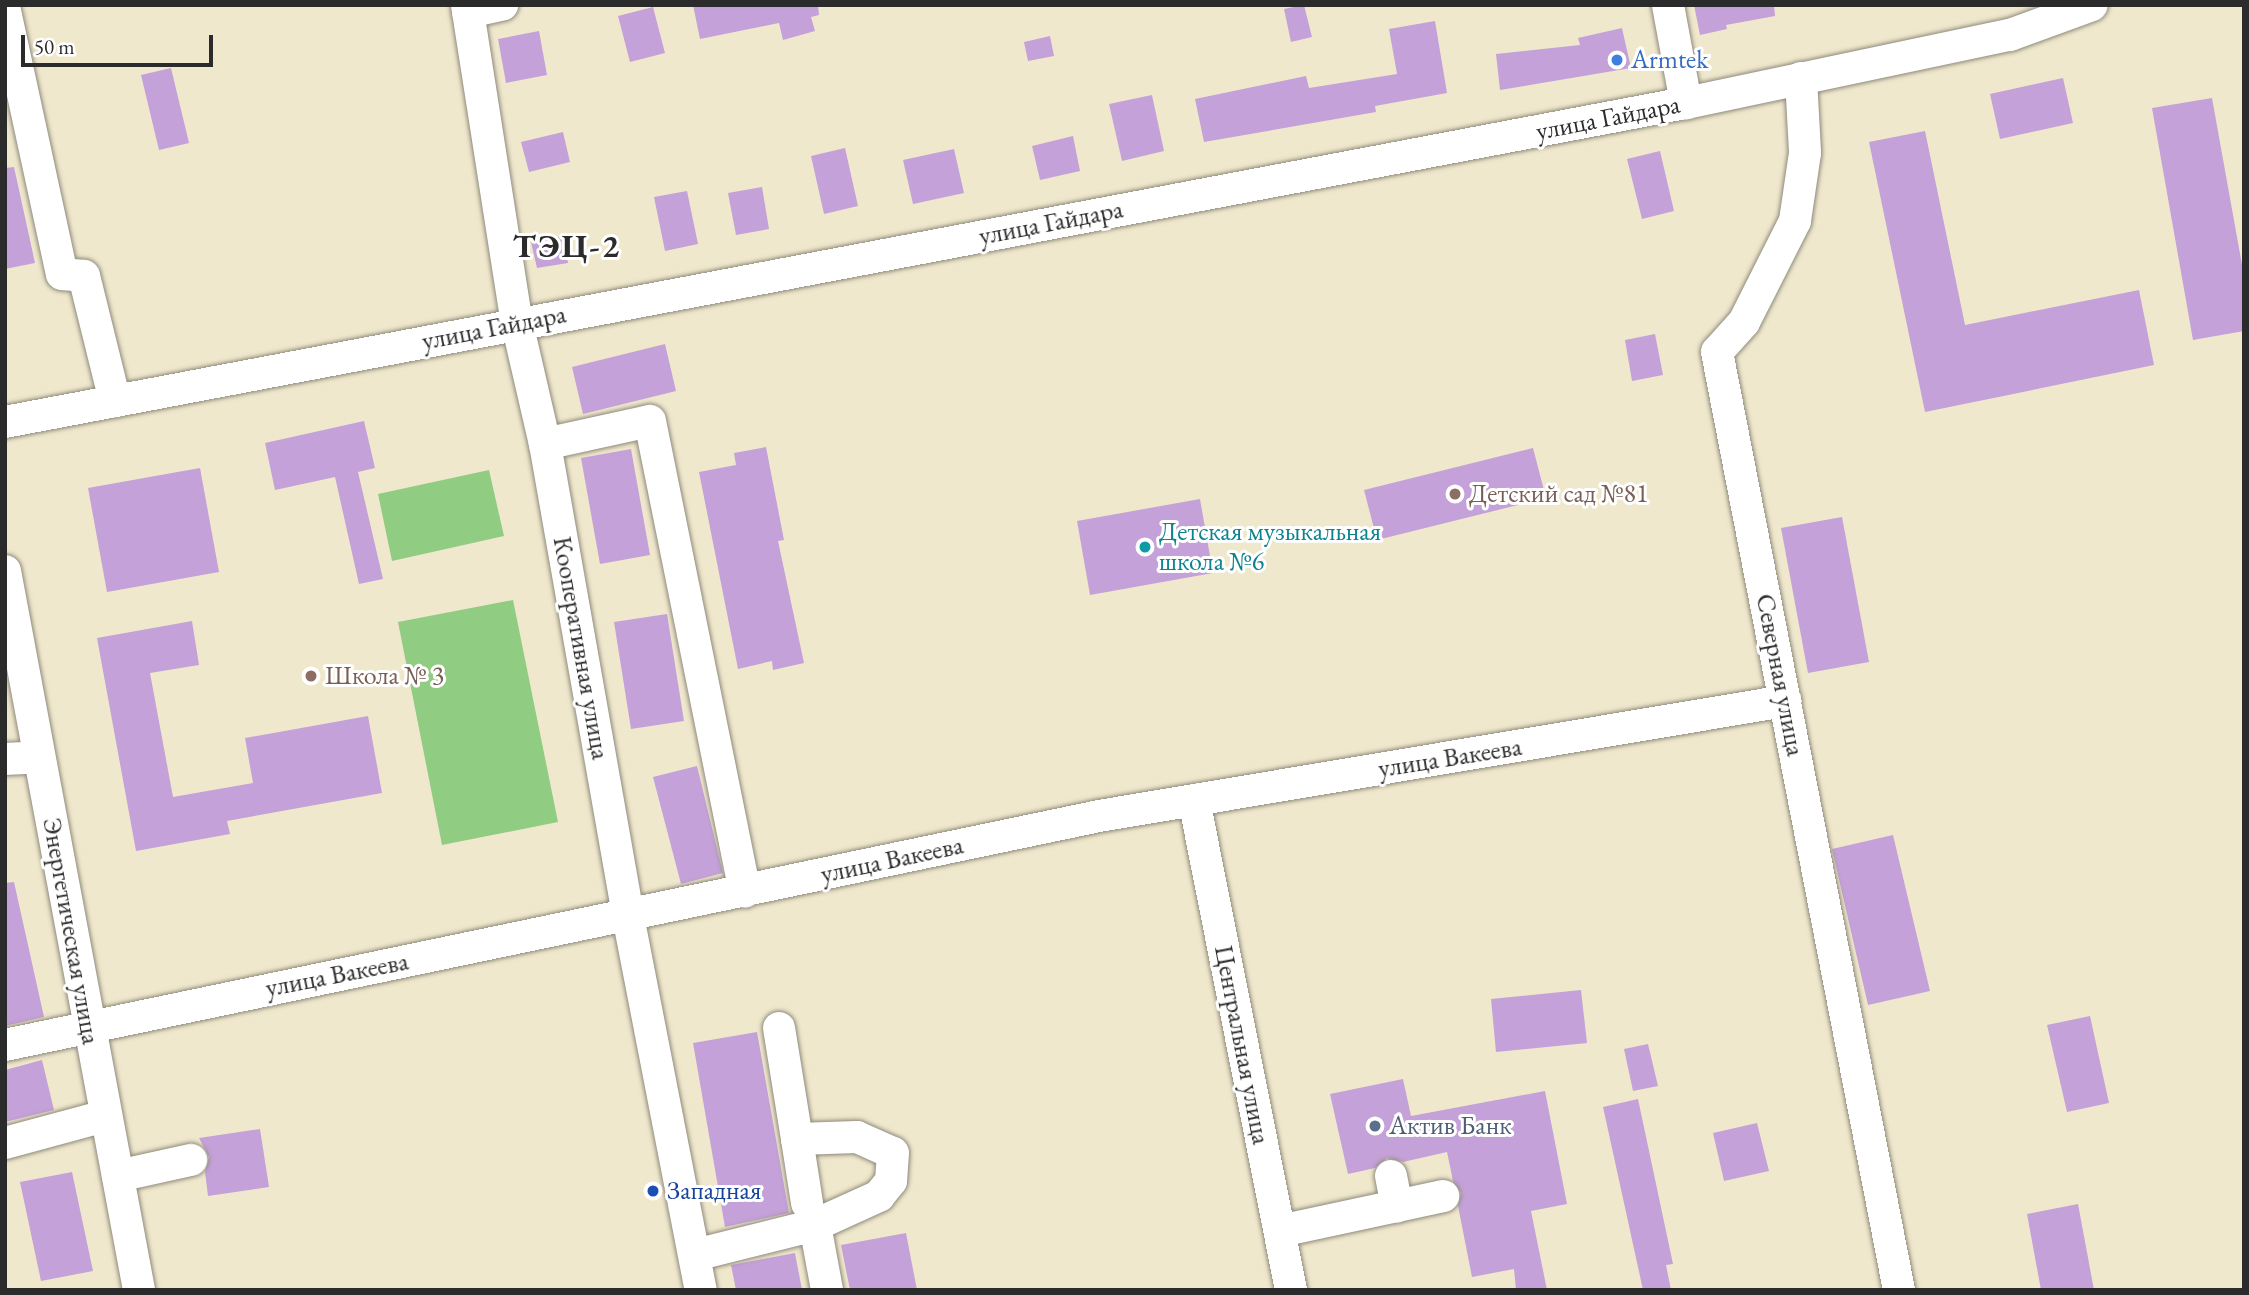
<!DOCTYPE html>
<meta charset="utf-8">
<style>
body{margin:0}
#map{position:relative;width:2249px;height:1295px;overflow:hidden;background:#f0e8cd;font-family:"EB Garamond",serif}
div>[style]{position:absolute}
[style*='--x']{left:calc(var(--x)*1px);top:calc(var(--y)*1px);width:calc(var(--w)*1px);rotate:calc(var(--a)*1deg)}
.green>*{inset:0;background:#90cc82}
.building>*{inset:0;background:#c4a1d8}
.roads{filter:drop-shadow(0 0 2px #8e8a7c) drop-shadow(0 0 2px #8e8a7c)}
.minor>*{height:32px;margin:-16px;padding:0 16px;transform-origin:16px;border-radius:16px;background:#fff}
.dots>*{width:19px;height:19px;translate:-50% -50%;box-sizing:border-box;border:4px solid #fff;border-radius:50%}
span{translate:-50% -50%;white-space:nowrap;text-align:center;line-height:1.15;-webkit-text-stroke:6px #fff;paint-order:stroke}
.shop-label{font-size:26px;color:#366cbe}
.left{translate:0 -50%;text-align:left}
.street-label{font-size:26px;color:#2b2b2b}
.education-label{font-size:26px;color:#785e54}
.culture-label{font-size:26px;color:#0d838f}
.service-label{font-size:26px;color:#4e5e75}
.transit-label{font-size:26px;color:#164399}
.district-label{font-size:33px;color:#2b2b2b;font-weight:700;letter-spacing:2px}
.frame{position:absolute;inset:0;border:7px solid #2b2b2b;pointer-events:none}
.scale{position:absolute;left:21px;top:35px;width:192px;height:32px;box-sizing:border-box;border:4px solid #2b2b2b;border-top:0;padding-left:9px;font-size:21px;line-height:24px;white-space:nowrap;color:#2b2b2b;-webkit-text-stroke:5px #fff;paint-order:stroke}
</style>
<div id="map">
<div class="green">
<i style="clip-path:polygon(489px 470px,504px 536px,392px 561px,378px 494px)"></i>
<i style="clip-path:polygon(513px 600px,558px 822px,442px 845px,398px 622px)"></i>
</div>
<div class="building">
<i style="clip-path:polygon(693px 5px,818px 5px,819px 15px,811px 17px,815px 31px,783px 40px,779px 23px,700px 39px)"></i>
<i style="clip-path:polygon(1304px 5px,1312px 37px,1291px 42px,1284px 9px)"></i>
<i style="clip-path:polygon(1694px 5px,1774px 5px,1775px 16px,1726px 25px,1727px 29px,1700px 35px)"></i>
<i style="clip-path:polygon(653px 7px,665px 53px,630px 62px,618px 16px)"></i>
<i style="clip-path:polygon(1435px 21px,1447px 93px,1375px 106px,1376px 112px,1204px 142px,1195px 99px,1306px 76px,1309px 88px,1397px 74px,1389px 29px)"></i>
<i style="clip-path:polygon(1622px 28px,1631px 68px,1500px 90px,1496px 54px,1580px 45px,1578px 38px)"></i>
<i style="clip-path:polygon(539px 31px,547px 75px,506px 83px,498px 39px)"></i>
<i style="clip-path:polygon(1050px 36px,1054px 56px,1028px 61px,1024px 42px)"></i>
<i style="clip-path:polygon(171px 68px,189px 143px,159px 150px,141px 75px)"></i>
<i style="clip-path:polygon(2063px 78px,2073px 123px,2000px 139px,1990px 94px)"></i>
<i style="clip-path:polygon(1152px 95px,1164px 151px,1122px 161px,1109px 104px)"></i>
<i style="clip-path:polygon(2212px 98px,2244px 276px,2244px 331px,2193px 340px,2152px 108px)"></i>
<i style="clip-path:polygon(1925px 131px,1965px 325px,2139px 290px,2154px 365px,1925px 412px,1869px 142px)"></i>
<i style="clip-path:polygon(563px 132px,570px 162px,529px 172px,521px 142px)"></i>
<i style="clip-path:polygon(1073px 136px,1080px 171px,1040px 180px,1032px 146px)"></i>
<i style="clip-path:polygon(845px 148px,858px 206px,824px 214px,811px 156px)"></i>
<i style="clip-path:polygon(954px 149px,964px 193px,913px 204px,903px 160px)"></i>
<i style="clip-path:polygon(1660px 151px,1674px 211px,1642px 219px,1627px 159px)"></i>
<i style="clip-path:polygon(14px 167px,35px 263px,5px 269px,5px 168px)"></i>
<i style="clip-path:polygon(762px 187px,769px 229px,736px 235px,728px 193px)"></i>
<i style="clip-path:polygon(687px 191px,698px 244px,665px 251px,654px 197px)"></i>
<i style="clip-path:polygon(563px 236px,568px 263px,537px 268px,531px 242px)"></i>
<i style="clip-path:polygon(1655px 334px,1663px 375px,1632px 381px,1625px 340px)"></i>
<i style="clip-path:polygon(665px 344px,676px 391px,583px 414px,572px 367px)"></i>
<i style="clip-path:polygon(364px 421px,375px 468px,358px 472px,383px 579px,359px 584px,335px 477px,275px 490px,265px 443px)"></i>
<i style="clip-path:polygon(766px 447px,784px 540px,778px 541px,804px 663px,773px 670px,772px 661px,738px 669px,699px 472px,736px 465px,734px 453px)"></i>
<i style="clip-path:polygon(1533px 448px,1546px 498px,1377px 540px,1364px 490px)"></i>
<i style="clip-path:polygon(631px 449px,650px 555px,600px 564px,581px 458px)"></i>
<i style="clip-path:polygon(200px 468px,219px 572px,107px 592px,88px 488px)"></i>
<i style="clip-path:polygon(1200px 499px,1213px 573px,1090px 595px,1077px 521px)"></i>
<i style="clip-path:polygon(1842px 517px,1869px 662px,1808px 673px,1781px 528px)"></i>
<i style="clip-path:polygon(667px 614px,684px 721px,631px 729px,614px 622px)"></i>
<i style="clip-path:polygon(192px 621px,199px 665px,150px 673px,173px 797px,253px 783px,245px 738px,368px 716px,382px 793px,227px 821px,230px 834px,136px 851px,97px 638px)"></i>
<i style="clip-path:polygon(697px 766px,723px 873px,681px 884px,653px 777px)"></i>
<i style="clip-path:polygon(1893px 835px,1930px 991px,1868px 1005px,1832px 849px)"></i>
<i style="clip-path:polygon(14px 882px,44px 1017px,5px 1026px,5px 883px)"></i>
<i style="clip-path:polygon(1581px 990px,1587px 1043px,1496px 1052px,1491px 999px)"></i>
<i style="clip-path:polygon(2090px 1016px,2109px 1103px,2067px 1112px,2047px 1025px)"></i>
<i style="clip-path:polygon(757px 1032px,789px 1213px,725px 1227px,693px 1043px)"></i>
<i style="clip-path:polygon(1648px 1044px,1658px 1086px,1633px 1091px,1624px 1049px)"></i>
<i style="clip-path:polygon(42px 1060px,54px 1110px,5px 1122px,5px 1070px)"></i>
<i style="clip-path:polygon(1403px 1079px,1411px 1116px,1545px 1091px,1567px 1204px,1531px 1211px,1547px 1290px,1516px 1290px,1514px 1269px,1472px 1277px,1458px 1206px,1461px 1193px,1453px 1181px,1447px 1152px,1403px 1162px,1387px 1158px,1375px 1168px,1348px 1174px,1330px 1094px)"></i>
<i style="clip-path:polygon(1638px 1099px,1673px 1264px,1666px 1265px,1671px 1290px,1643px 1290px,1603px 1107px)"></i>
<i style="clip-path:polygon(1757px 1123px,1769px 1171px,1724px 1181px,1713px 1133px)"></i>
<i style="clip-path:polygon(260px 1129px,269px 1187px,208px 1196px,205px 1172px,209px 1157px,199px 1138px)"></i>
<i style="clip-path:polygon(72px 1172px,93px 1271px,41px 1281px,20px 1182px)"></i>
<i style="clip-path:polygon(2078px 1204px,2094px 1290px,2041px 1290px,2027px 1214px)"></i>
<i style="clip-path:polygon(906px 1233px,917px 1290px,850px 1290px,841px 1245px)"></i>
<i style="clip-path:polygon(795px 1253px,802px 1290px,736px 1290px,731px 1265px)"></i>
</div>
<div class="roads">
<div class="minor">
<i style="--x:467;--y:5;--w:322;--a:81.1"></i>
<i style="--x:517;--y:323;--w:124;--a:77"></i>
<i style="--x:545;--y:444;--w:479;--a:80"></i>
<i style="--x:628;--y:916;--w:381;--a:79"></i>
<i style="--x:1668;--y:5;--w:100;--a:79.6"></i>
<i style="--x:5;--y:11;--w:269;--a:77.8"></i>
<i style="--x:62;--y:274;--w:22;--a:5"></i>
<i style="--x:84;--y:276;--w:129;--a:76.1"></i>
<i style="--x:468;--y:12;--w:35;--a:-12"></i>
<i style="--x:1801;--y:78;--w:75;--a:86.9"></i>
<i style="--x:1805;--y:153;--w:69;--a:98.4"></i>
<i style="--x:1795;--y:221;--w:113;--a:116.8"></i>
<i style="--x:1744;--y:322;--w:40;--a:132"></i>
<i style="--x:1717;--y:352;--w:955;--a:79.02"></i>
<i style="--x:5;--y:422;--w:1711;--a:-10.75"></i>
<i style="--x:1686;--y:103;--w:331;--a:-11.9"></i>
<i style="--x:2010;--y:35;--w:87;--a:-20.1"></i>
<i style="--x:545;--y:444;--w:107;--a:-12.4"></i>
<i style="--x:650;--y:421;--w:480;--a:78.6"></i>
<i style="--x:5;--y:571;--w:731;--a:79.44"></i>
<i style="--x:5;--y:759;--w:34;--a:-3"></i>
<i style="--x:1194;--y:800;--w:500;--a:78.8"></i>
<i style="--x:779;--y:1028;--w:112;--a:80.8"></i>
<i style="--x:797;--y:1139;--w:60;--a:-1.9"></i>
<i style="--x:857;--y:1137;--w:39;--a:24"></i>
<i style="--x:893;--y:1153;--w:28;--a:94"></i>
<i style="--x:891;--y:1181;--w:19;--a:129"></i>
<i style="--x:879;--y:1196;--w:70;--a:155.6"></i>
<i style="--x:5;--y:1045;--w:1118;--a:-11.82"></i>
<i style="--x:1099;--y:816;--w:696;--a:-9.52"></i>
<i style="--x:797;--y:1139;--w:65;--a:81.1"></i>
<i style="--x:5;--y:1143;--w:104;--a:-15.1"></i>
<i style="--x:118;--y:1176;--w:75;--a:-12.4"></i>
<i style="--x:1391;--y:1176;--w:31;--a:79"></i>
<i style="--x:1280;--y:1231;--w:167;--a:-12.1"></i>
<i style="--x:695;--y:1255;--w:124;--a:-14"></i>
<i style="--x:815;--y:1225;--w:66;--a:79.5"></i>
</div>
</div>
<div class="dots">
<i style="left:1617px;top:60px;background:#3f7fe0"></i>
<i style="left:1455px;top:494px;background:#8d6e63"></i>
<i style="left:1145px;top:547px;background:#0f9aa8"></i>
<i style="left:311px;top:676px;background:#8d6e63"></i>
<i style="left:1375px;top:1126px;background:#5c6f8a"></i>
<i style="left:653px;top:1191px;background:#1a4fb4"></i>
</div>
<div class="shop-label">
<span class="left" style="left:1631px;top:60px">Armtek</span>
</div>
<div class="street-label">
<span style="left:1608px;top:118px;rotate:-11deg">улица Гайдара</span>
<span style="left:1051px;top:223px;rotate:-11deg">улица Гайдара</span>
<span style="left:494px;top:328px;rotate:-11deg">улица Гайдара</span>
<span style="left:581px;top:648px;rotate:80deg">Кооперативная улица</span>
<span style="left:1780px;top:675px;rotate:79deg">Северная улица</span>
<span style="left:1450px;top:758px;rotate:-9deg">улица Вакеева</span>
<span style="left:892px;top:860px;rotate:-12deg">улица Вакеева</span>
<span style="left:71px;top:931px;rotate:80deg">Энергетическая улица</span>
<span style="left:337px;top:975px;rotate:-11deg">улица Вакеева</span>
<span style="left:1242px;top:1045px;rotate:79deg">Центральная улица</span>
</div>
<div class="education-label">
<span class="left" style="left:1469px;top:494px">Детский сад №81</span>
<span class="left" style="left:325px;top:676px">Школа № 3</span>
</div>
<div class="culture-label">
<span class="left" style="left:1159px;top:547px">Детская музыкальная<br>школа №6</span>
</div>
<div class="service-label">
<span class="left" style="left:1389px;top:1126px">Актив Банк</span>
</div>
<div class="transit-label">
<span class="left" style="left:667px;top:1191px">Западная</span>
</div>
<div class="district-label">
<span style="left:567px;top:246px">ТЭЦ-2</span>
</div>
<div class="frame"></div>
<div class="scale">50 m</div>
</div>
